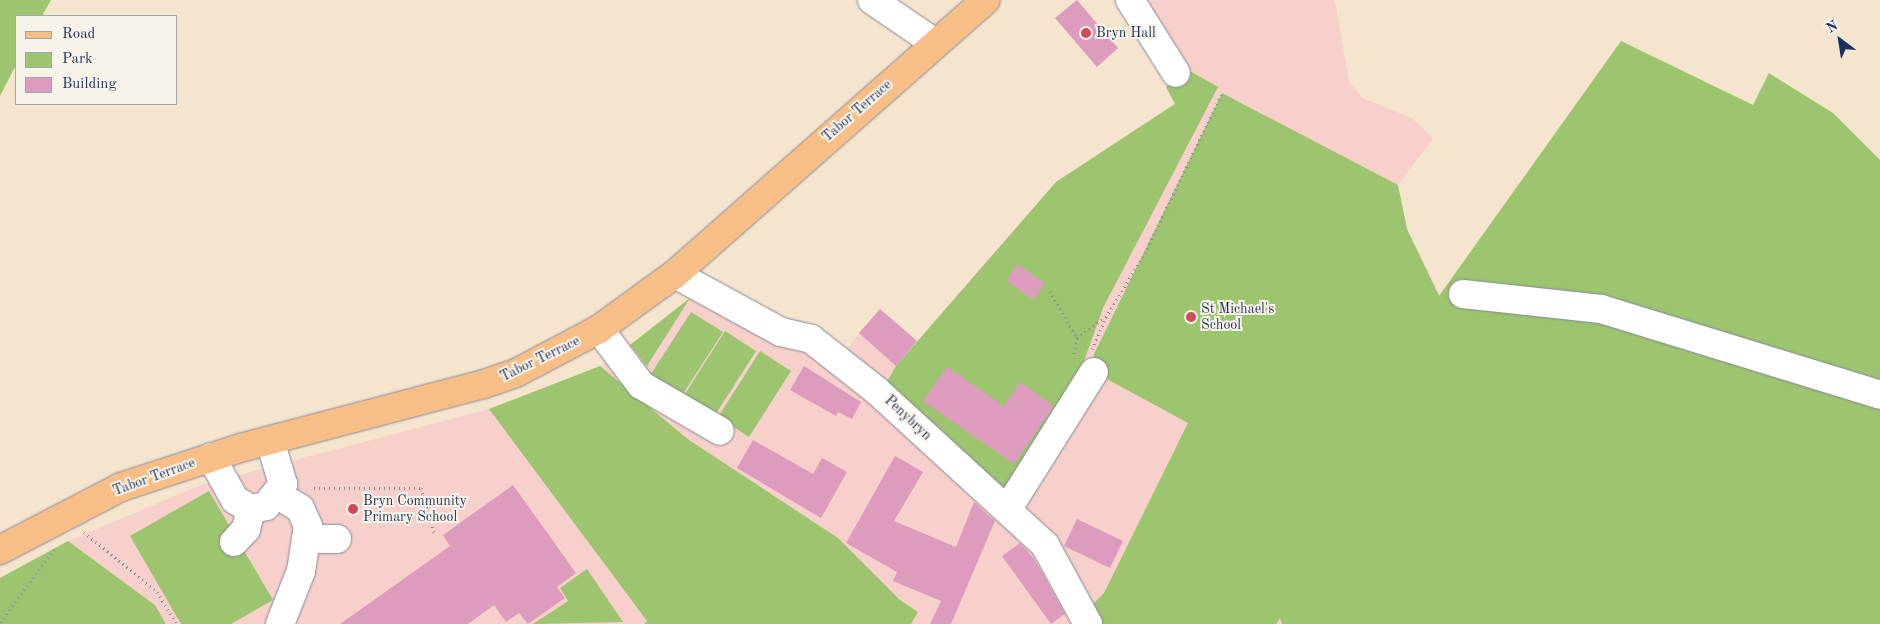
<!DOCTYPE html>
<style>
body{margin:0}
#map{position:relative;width:1880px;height:624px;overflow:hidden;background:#f5e5cf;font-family:"Old Standard TT",serif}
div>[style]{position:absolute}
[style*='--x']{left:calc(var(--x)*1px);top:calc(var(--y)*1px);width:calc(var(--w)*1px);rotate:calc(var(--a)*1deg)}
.built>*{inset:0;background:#f7d0cb}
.green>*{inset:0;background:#9dc46f}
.building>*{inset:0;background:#dd9cbd}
.path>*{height:3px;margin-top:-1.5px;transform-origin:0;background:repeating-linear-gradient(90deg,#888a96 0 1px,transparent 0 5px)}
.roads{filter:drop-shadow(0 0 1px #888a96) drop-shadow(0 0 1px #888a96)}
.minor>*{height:28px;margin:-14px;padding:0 14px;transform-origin:14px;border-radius:14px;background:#fff}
.major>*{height:28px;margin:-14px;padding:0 14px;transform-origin:14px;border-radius:14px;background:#f7be88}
.dots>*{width:14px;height:14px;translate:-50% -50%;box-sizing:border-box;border:2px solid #f7f3e8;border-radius:50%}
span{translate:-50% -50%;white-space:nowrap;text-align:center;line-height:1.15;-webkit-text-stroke:4px #f7f3e8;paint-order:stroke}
.poi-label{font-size:14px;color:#1b2f5e}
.left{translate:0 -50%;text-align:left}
.street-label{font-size:14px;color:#1b2f5e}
.legend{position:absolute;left:15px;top:15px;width:162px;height:90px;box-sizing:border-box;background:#f7f3e8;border:1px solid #9fa5b1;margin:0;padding:6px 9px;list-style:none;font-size:15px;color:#1b2f5e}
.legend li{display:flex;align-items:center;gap:10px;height:25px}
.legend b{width:25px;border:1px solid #9fa5b1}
.north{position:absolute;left:1815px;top:15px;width:50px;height:50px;-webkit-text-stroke:4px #f7f3e8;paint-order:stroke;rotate:329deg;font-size:14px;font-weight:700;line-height:20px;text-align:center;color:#1b2f5e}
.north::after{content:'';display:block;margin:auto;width:18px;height:22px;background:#1b2f5e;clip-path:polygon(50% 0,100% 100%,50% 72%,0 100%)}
</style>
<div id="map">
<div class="built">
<i style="clip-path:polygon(1114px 0,1335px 0,1349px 82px,1362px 98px,1412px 118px,1433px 138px,1398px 185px,1407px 229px,1446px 307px,1280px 617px,1282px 624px,911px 624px,918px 612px,689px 440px,600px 366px,630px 345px,647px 366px,690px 298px,709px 278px,787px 324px,846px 350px,880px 309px,917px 341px,1056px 182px,1175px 103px,1166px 87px,1174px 80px)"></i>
<i style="clip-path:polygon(489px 409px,647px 621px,644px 624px,166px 624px,155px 605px,68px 541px,201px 485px)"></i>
</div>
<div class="green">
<i style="clip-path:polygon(0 0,51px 0,42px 16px,16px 16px,16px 65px,0 96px)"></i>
<i style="clip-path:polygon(1621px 41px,1753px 105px,1769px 73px,1833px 113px,1880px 160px,1880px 624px,1282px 624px,1280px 618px,1276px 624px,1099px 624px,1088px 609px,1104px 593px,1188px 423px,1094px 372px,1094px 354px,1222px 93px,1398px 185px,1407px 229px,1439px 296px)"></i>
<i style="clip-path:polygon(1188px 70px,1218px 87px,1103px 308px,1084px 361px,1089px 374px,1009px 497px,885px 385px,896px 366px,1056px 182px,1175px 104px,1166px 87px)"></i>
<i style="clip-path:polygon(690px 298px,647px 366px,630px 345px)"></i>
<i style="clip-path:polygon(691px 312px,723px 332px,681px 397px,649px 377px)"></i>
<i style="clip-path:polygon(725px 331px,756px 351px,714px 417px,683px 397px)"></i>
<i style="clip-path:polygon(760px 351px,791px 371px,749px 437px,718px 417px)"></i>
<i style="clip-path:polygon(600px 366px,689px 440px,838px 538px,899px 599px,918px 612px,911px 624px,644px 624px,647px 621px,489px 409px)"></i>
<i style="clip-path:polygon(209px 491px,273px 600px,231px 624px,181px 624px,130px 536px)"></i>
<i style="clip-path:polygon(68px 541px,155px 605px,166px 624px,0 624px,0 578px)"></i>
<i style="clip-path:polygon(587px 569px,623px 622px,533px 624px,568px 601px,560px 588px)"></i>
</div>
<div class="building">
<i style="clip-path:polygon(1077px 0,1118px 48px,1097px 67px,1055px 18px)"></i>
<i style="clip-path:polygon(1018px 264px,1045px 284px,1033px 300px,1006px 280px)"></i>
<i style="clip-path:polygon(880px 309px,917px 341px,896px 366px,859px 333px)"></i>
<i style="clip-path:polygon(804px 366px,861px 402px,852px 419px,838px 412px,836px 416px,790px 390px)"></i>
<i style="clip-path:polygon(947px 367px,1004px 406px,1020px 382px,1054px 406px,1014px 464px,923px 401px)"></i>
<i style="clip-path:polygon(753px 440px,813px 474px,822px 458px,847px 472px,821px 518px,737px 468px)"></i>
<i style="clip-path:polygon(895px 456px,923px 472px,894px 521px,956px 547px,974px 502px,995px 521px,951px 624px,930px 624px,941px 601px,893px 581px,897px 572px,846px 543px)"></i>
<i style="clip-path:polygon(513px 485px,576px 573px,557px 587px,565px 598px,528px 624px,519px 613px,506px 622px,494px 605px,468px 624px,340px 624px,450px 546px,443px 535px)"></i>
<i style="clip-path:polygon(1077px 519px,1123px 541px,1110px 568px,1064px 546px)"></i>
<i style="clip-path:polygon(1020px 543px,1035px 560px,1065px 614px,1051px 624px,1002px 556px)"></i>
</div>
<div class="path">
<i style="--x:1050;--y:291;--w:54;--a:60.1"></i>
<i style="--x:1077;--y:338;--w:18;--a:99"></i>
<i style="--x:1077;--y:338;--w:36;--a:-36"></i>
<i style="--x:1106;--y:317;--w:75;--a:-58.6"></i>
<i style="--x:1145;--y:253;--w:178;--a:-64.3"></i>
<i style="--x:1092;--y:349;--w:34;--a:-66"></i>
<i style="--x:314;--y:488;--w:107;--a:0"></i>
<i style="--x:421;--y:488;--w:47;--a:73.9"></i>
<i style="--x:84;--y:532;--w:94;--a:39.4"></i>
<i style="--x:157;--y:592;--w:38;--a:58"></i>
<i style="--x:0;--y:622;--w:91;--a:-53.5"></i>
</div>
<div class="roads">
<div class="minor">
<i style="--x:872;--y:0;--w:76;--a:34.3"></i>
<i style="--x:1130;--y:0;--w:86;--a:57.8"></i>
<i style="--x:675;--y:274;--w:121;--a:28.7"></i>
<i style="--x:781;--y:332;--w:31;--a:13"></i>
<i style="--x:811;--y:339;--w:84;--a:38.2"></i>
<i style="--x:877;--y:391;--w:228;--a:42.5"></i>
<i style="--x:1045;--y:545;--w:90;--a:61.4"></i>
<i style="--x:1463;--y:294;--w:139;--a:6.2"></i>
<i style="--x:1601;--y:309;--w:292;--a:17.1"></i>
<i style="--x:599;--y:329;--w:70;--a:53.1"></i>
<i style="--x:641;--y:385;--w:91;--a:30.2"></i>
<i style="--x:211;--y:457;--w:49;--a:60.8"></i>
<i style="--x:235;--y:500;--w:18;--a:29"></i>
<i style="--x:251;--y:509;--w:15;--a:-11"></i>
<i style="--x:266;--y:506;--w:28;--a:-52"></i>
<i style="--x:283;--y:484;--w:45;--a:-106.8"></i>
<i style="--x:278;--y:495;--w:26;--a:31"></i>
<i style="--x:300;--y:508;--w:20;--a:66"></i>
<i style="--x:308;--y:526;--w:46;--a:98.8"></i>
<i style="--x:301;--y:571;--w:57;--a:111.6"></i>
<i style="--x:1007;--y:510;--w:163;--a:-57.8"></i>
<i style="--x:306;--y:539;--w:31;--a:0"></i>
<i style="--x:234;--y:542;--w:18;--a:-47"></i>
<i style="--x:246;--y:529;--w:21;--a:-76"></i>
</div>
<div class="major">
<i style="--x:0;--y:550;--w:136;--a:-27.5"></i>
<i style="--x:121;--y:487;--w:125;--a:-18.1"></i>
<i style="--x:240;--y:448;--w:252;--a:-14.7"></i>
<i style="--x:484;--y:384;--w:34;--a:-19"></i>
<i style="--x:516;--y:373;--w:94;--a:-27.9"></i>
<i style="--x:599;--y:329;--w:94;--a:-35.9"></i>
<i style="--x:675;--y:274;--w:414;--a:-41.4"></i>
</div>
</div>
<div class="dots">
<i style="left:1086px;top:33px;background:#d1495b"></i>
<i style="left:1191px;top:317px;background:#d1495b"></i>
<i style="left:353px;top:509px;background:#d1495b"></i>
</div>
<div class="poi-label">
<span class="left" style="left:1096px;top:33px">Bryn Hall</span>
<span class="left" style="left:1201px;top:317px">St Michael's<br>School</span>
<span class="left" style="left:363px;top:509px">Bryn Community<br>Primary School</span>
</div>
<div class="street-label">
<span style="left:857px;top:111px;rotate:-41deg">Tabor Terrace</span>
<span style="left:540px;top:359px;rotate:-26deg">Tabor Terrace</span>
<span style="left:908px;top:418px;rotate:43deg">Penybryn</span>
<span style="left:154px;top:477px;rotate:-20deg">Tabor Terrace</span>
</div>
<ul class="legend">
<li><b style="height:6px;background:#f7be88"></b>Road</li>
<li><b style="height:14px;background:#9dc46f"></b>Park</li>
<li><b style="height:14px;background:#dd9cbd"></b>Building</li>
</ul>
<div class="north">N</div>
</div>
